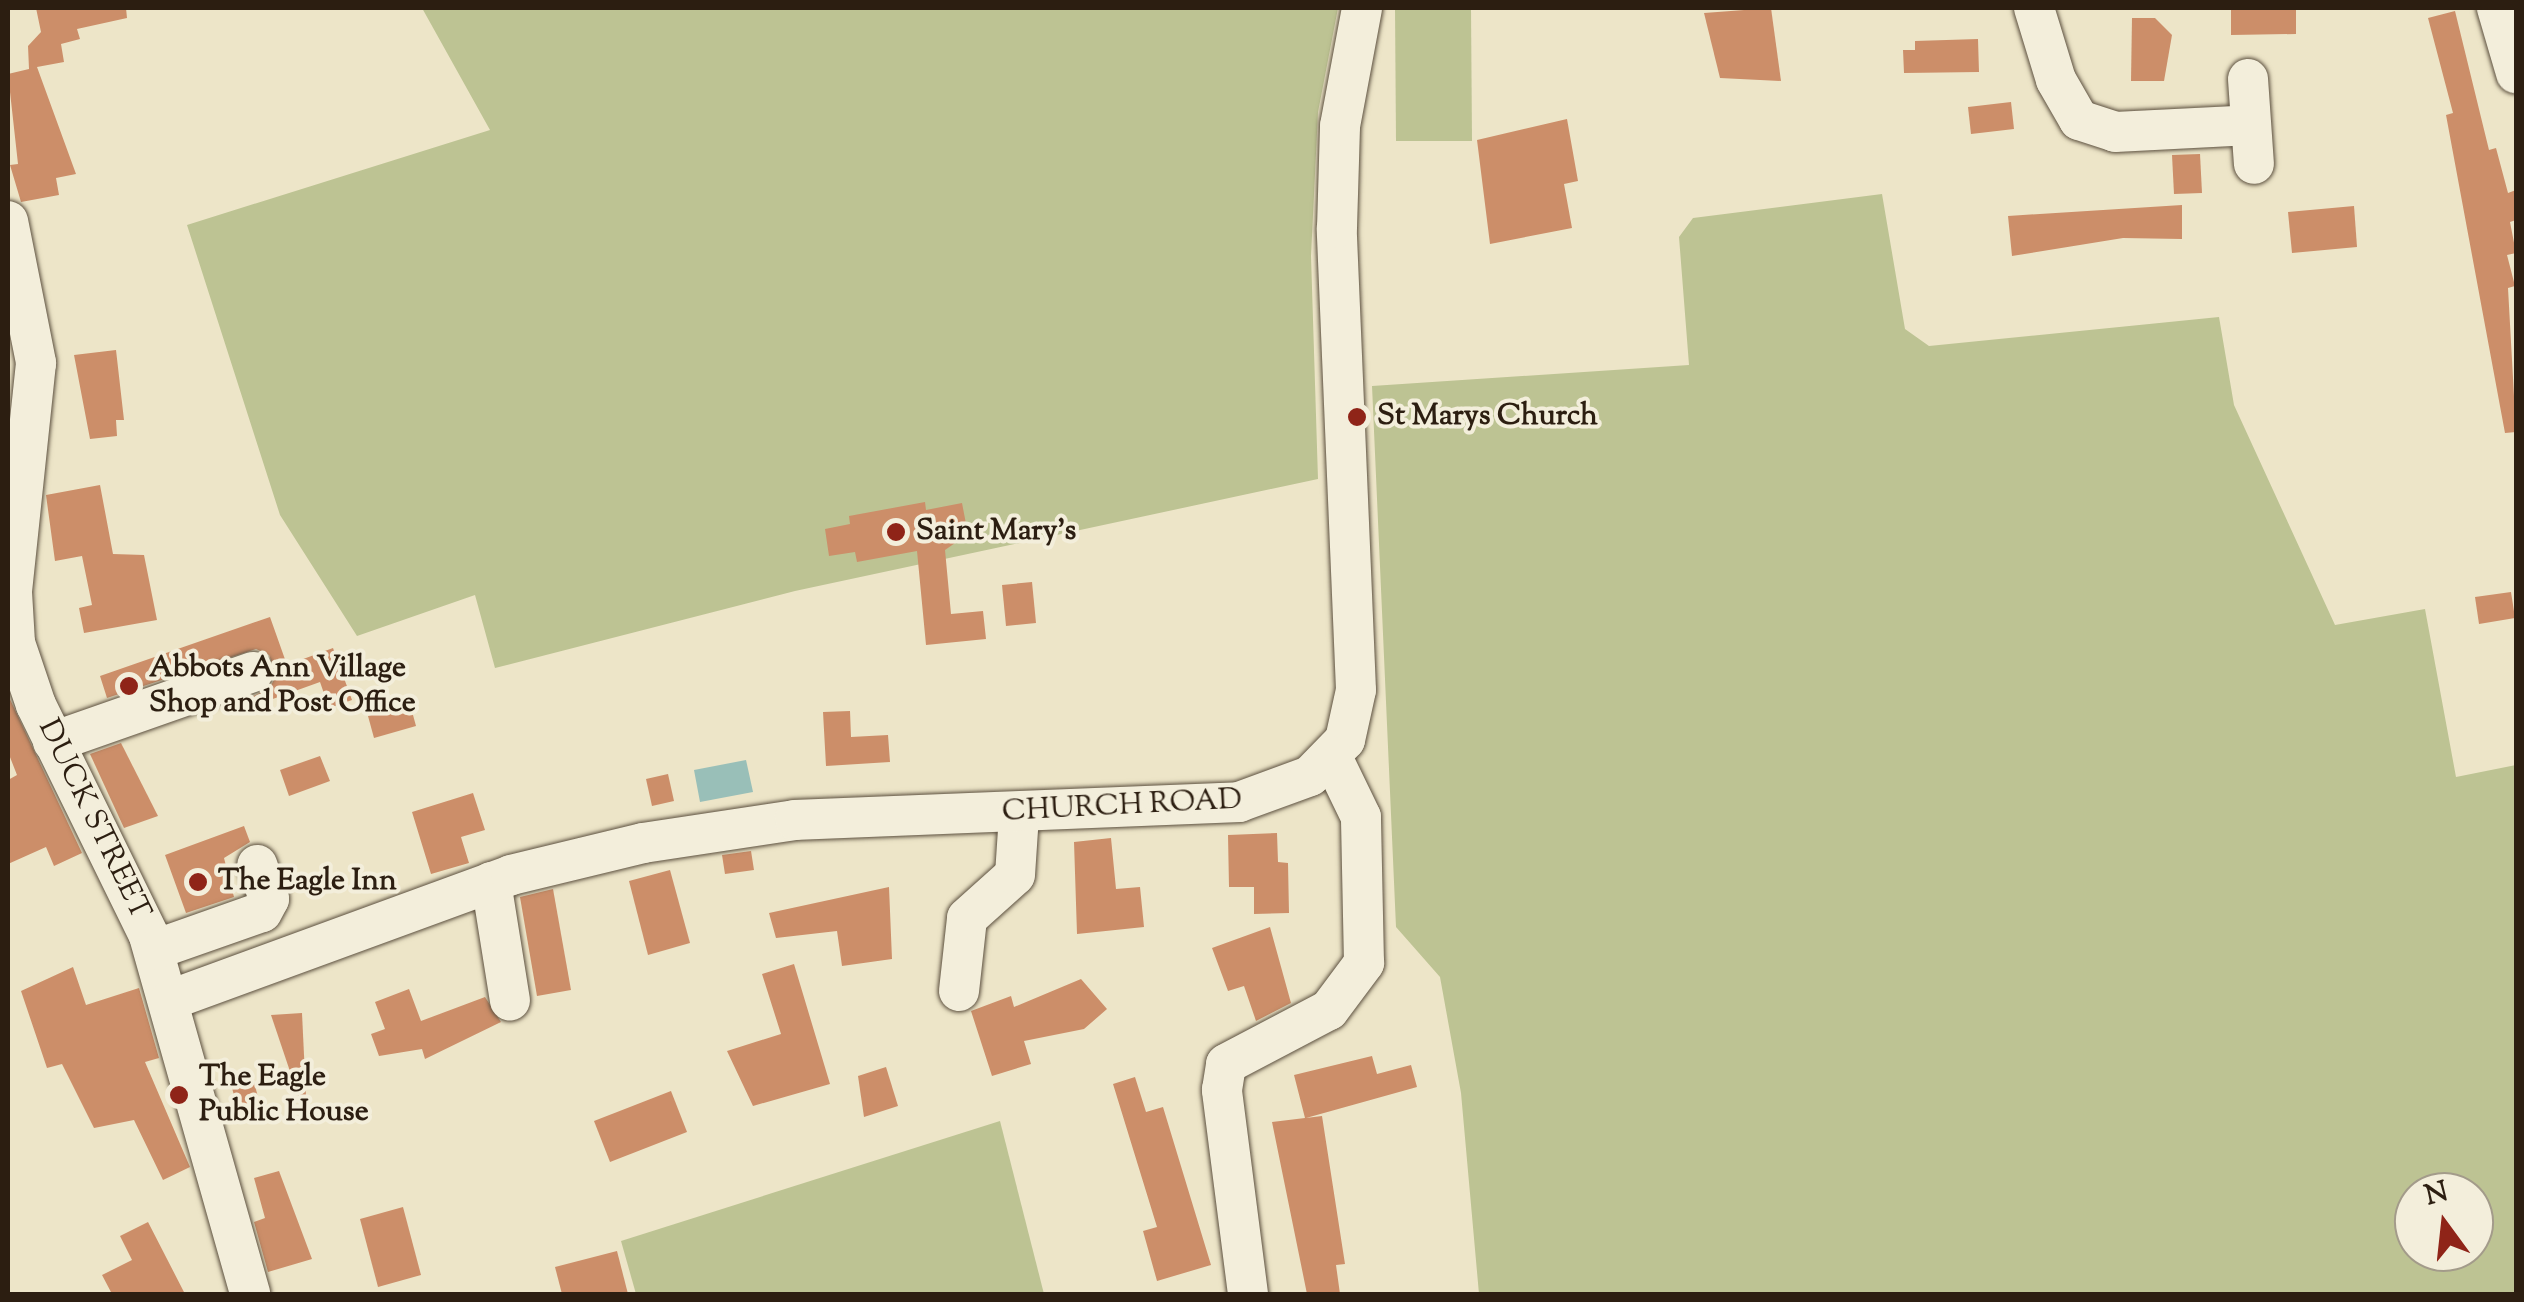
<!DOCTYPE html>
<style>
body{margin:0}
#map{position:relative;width:2524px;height:1302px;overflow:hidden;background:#ede5c8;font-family:"Sorts Mill Goudy",serif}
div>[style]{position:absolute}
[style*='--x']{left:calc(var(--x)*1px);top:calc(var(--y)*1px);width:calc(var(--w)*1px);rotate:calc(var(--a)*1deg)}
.green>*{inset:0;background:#bdc393}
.water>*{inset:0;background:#99bfb8}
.building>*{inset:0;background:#cc8e69}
.roads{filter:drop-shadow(0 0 2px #5c503f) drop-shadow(0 0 2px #5c503f)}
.minor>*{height:40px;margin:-20px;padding:0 20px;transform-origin:20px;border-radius:20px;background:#f3eedb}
.dots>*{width:28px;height:28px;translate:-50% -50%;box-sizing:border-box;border:5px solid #f3eedb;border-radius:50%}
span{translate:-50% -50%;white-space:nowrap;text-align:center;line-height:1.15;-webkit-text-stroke:8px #f3eedb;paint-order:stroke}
.poi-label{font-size:30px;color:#2c1e11;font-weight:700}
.left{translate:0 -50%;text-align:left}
.street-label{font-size:30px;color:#2c1e11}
.frame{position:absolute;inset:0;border:10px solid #2c1e11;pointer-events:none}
.north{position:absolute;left:2394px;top:1172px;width:100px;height:100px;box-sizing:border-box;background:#f3eedb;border:2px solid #a39b8a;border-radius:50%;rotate:345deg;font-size:28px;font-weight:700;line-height:40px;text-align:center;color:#2c1e11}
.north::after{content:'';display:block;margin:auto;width:35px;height:45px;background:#8f2418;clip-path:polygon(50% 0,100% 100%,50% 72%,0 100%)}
</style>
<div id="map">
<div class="green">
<i style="clip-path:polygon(422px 8px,1338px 8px,1318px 112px,1311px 256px,1318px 479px,795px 591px,495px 668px,475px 595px,357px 636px,280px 515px,187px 225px,490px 130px)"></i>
<i style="clip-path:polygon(1395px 8px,1471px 8px,1472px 141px,1396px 141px)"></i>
<i style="clip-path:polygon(evenodd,1882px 194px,1905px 329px,1929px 346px,2219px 317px,2234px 405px,2335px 625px,2425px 609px,2456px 777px,2516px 765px,2516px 1294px,1479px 1294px,1461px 1093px,1440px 977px,1396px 927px,1372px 386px,1689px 365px,1679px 237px,1693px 218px,1882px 194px,2474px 1192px,2474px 1252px,2414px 1252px,2414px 1192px,2474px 1192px)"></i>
<i style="clip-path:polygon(1000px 1121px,1044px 1294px,636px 1294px,621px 1241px)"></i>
</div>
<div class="water">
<i style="clip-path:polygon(746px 760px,753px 792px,700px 802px,694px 770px)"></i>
</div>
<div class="building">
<i style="clip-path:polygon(36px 8px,126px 8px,127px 18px,77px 29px,80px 39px,61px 44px,64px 62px,37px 67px,76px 174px,56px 178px,59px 195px,21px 202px,10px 165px,18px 164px,8px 74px,29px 69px,28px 46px,41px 32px)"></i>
<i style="clip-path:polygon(1771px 8px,1781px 81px,1720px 78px,1704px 13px)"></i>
<i style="clip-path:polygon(2231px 8px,2296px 8px,2296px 34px,2231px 35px)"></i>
<i style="clip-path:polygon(2455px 11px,2489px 150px,2496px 148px,2508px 193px,2516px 190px,2516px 220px,2510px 222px,2516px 253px,2507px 255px,2515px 286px,2508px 288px,2516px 432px,2505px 433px,2446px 115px,2453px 113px,2428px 18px)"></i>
<i style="clip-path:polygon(2132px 18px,2155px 18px,2172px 35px,2164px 81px,2131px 81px)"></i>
<i style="clip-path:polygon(1978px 39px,1979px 72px,1904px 73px,1903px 50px,1915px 50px,1915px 41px)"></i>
<i style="clip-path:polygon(2011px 102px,2014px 129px,1971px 134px,1968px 107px)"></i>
<i style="clip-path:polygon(1567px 119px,1578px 181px,1564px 184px,1572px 228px,1490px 244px,1477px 140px)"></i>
<i style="clip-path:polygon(2200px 154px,2202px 193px,2174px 194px,2172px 155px)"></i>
<i style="clip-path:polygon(2182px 205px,2182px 239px,2123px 238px,2012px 256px,2008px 216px)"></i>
<i style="clip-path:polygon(2354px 206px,2357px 247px,2292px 253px,2288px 212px)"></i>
<i style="clip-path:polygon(116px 350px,124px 420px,116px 420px,117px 436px,90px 439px,74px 355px)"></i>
<i style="clip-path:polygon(100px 485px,113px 554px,144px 555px,157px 620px,84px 633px,79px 608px,92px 605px,82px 556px,55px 561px,46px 495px)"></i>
<i style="clip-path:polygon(925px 502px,926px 510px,962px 503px,968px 534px,945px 550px,951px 614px,983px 611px,986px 639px,926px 645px,917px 551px,857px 562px,855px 552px,829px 556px,825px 529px,850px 524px,849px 516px)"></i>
<i style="clip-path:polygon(1032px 582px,1036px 623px,1006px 626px,1002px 585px)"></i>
<i style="clip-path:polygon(2511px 592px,2515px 618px,2479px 624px,2475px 597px)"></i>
<i style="clip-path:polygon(270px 617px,287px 665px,333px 648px,352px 700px,329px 708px,320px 682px,248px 708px,245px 700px,270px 688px,276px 675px,269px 655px,256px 649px,107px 698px,100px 676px)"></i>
<i style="clip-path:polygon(8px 695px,82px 853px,54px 866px,46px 847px,8px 864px,8px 780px,17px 775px,8px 752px)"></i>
<i style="clip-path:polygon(410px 704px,416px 726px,374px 738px,368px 716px)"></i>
<i style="clip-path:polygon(850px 711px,851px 737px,888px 735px,890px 762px,826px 766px,823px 712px)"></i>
<i style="clip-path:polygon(121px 743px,158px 816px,124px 828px,90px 754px)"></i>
<i style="clip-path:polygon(320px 756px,330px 781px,289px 796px,280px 770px)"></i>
<i style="clip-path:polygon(668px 774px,674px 801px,652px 806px,646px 779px)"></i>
<i style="clip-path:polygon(473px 793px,485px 830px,461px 837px,469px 863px,431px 874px,412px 812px)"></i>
<i style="clip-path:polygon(244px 826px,250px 842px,224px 858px,234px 897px,186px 913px,165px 855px)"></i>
<i style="clip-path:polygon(1277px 833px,1278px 862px,1288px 863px,1289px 913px,1254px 914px,1254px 887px,1229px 887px,1228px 835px)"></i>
<i style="clip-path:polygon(1111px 838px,1116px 889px,1140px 887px,1144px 927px,1077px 934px,1074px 842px)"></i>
<i style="clip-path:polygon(751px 851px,754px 870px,725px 874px,722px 855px)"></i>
<i style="clip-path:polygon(670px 870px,690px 943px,648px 955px,629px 881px)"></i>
<i style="clip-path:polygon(889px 887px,892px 959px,842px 966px,837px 931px,776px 938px,769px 913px)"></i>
<i style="clip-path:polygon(553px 889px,571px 990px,537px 996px,520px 897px)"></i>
<i style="clip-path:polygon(1270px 927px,1291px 1003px,1256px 1021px,1244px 986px,1228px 991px,1212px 948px)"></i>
<i style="clip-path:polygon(794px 964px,830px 1084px,753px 1106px,727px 1051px,781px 1034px,762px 974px)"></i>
<i style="clip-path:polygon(73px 967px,86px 1005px,139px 988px,159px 1058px,145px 1062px,190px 1167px,163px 1180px,134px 1120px,94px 1128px,62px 1064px,47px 1068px,21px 991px)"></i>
<i style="clip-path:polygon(1081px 979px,1107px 1009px,1084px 1029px,1024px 1041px,1031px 1064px,992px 1076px,971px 1011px,1011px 996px,1014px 1007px)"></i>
<i style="clip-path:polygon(409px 989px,421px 1021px,485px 997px,501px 1022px,425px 1059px,422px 1049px,379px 1056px,371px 1034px,385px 1029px,375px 1002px)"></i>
<i style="clip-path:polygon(302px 1013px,306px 1097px,299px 1098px,271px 1015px)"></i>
<i style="clip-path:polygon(1372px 1056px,1377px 1074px,1411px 1065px,1417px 1087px,1306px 1118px,1322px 1116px,1345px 1264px,1336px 1265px,1340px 1294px,1307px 1294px,1272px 1122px,1305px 1118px,1294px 1075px)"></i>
<i style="clip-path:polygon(886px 1067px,898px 1106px,864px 1117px,858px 1076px)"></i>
<i style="clip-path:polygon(1135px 1077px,1146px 1112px,1163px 1107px,1211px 1265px,1157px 1281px,1143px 1231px,1157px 1227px,1113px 1084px)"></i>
<i style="clip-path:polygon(253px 1078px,259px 1101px,237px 1107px,231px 1084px)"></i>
<i style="clip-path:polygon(671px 1091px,687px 1132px,610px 1162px,594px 1121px)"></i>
<i style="clip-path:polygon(279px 1171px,312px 1259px,268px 1272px,254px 1222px,265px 1218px,254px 1178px)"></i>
<i style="clip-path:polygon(403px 1207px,421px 1275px,378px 1287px,360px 1219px)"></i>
<i style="clip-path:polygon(148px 1222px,185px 1294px,112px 1294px,102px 1275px,132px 1260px,120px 1236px)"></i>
<i style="clip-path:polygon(617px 1251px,628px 1294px,562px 1294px,555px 1267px)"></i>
</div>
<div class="roads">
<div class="minor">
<i style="--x:2034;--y:8;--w:75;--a:73"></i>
<i style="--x:2056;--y:80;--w:46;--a:60.1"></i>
<i style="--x:2079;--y:120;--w:38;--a:18"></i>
<i style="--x:2115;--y:132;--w:136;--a:-2.9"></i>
<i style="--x:2497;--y:8;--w:68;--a:73.7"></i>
<i style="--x:2248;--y:79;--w:85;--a:86"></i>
<i style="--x:8;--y:221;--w:145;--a:78.8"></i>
<i style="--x:36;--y:363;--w:230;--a:96"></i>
<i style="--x:12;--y:592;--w:51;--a:86.6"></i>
<i style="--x:15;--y:643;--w:65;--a:71.3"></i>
<i style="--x:36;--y:705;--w:257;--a:63.9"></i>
<i style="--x:149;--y:936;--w:372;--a:74.2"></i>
<i style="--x:53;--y:742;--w:212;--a:-19.3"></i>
<i style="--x:491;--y:882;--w:120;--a:80.9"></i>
<i style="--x:154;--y:950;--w:114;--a:-19.4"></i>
<i style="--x:262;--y:912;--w:15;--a:-62"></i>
<i style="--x:269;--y:899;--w:36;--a:-109"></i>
<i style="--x:959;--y:991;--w:73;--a:-83.7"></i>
<i style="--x:967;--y:918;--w:64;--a:-41.9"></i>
<i style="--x:1015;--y:875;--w:61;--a:-86.2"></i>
<i style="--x:170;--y:1000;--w:363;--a:-20.1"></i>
<i style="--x:511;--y:875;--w:136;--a:-13.6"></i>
<i style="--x:643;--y:843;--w:154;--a:-8.6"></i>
<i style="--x:795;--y:820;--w:444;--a:-2.3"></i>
<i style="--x:1239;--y:802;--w:76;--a:-20.1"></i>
<i style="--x:1310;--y:776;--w:50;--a:-45.8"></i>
<i style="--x:1345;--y:740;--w:51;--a:-77.6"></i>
<i style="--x:1356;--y:690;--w:462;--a:-92.4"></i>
<i style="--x:1337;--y:228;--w:102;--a:-88.3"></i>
<i style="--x:1340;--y:126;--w:120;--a:-79.4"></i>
<i style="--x:1248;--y:1294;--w:206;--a:-97.3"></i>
<i style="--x:1222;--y:1090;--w:26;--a:-81"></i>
<i style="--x:1226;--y:1064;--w:116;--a:-27.7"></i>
<i style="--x:1329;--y:1010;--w:59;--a:-53.3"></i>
<i style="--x:1364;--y:963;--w:146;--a:-91.2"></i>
<i style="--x:1361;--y:817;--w:67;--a:-115.8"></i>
</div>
</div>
<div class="dots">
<i style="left:1357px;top:417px;background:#8f2418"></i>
<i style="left:896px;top:532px;background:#8f2418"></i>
<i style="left:129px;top:686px;background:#8f2418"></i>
<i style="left:198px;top:882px;background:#8f2418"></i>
<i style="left:179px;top:1095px;background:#8f2418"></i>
</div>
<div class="poi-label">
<span class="left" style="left:1377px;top:417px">St Marys Church</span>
<span class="left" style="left:916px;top:532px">Saint Mary's</span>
<span class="left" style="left:149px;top:686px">Abbots Ann Village<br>Shop and Post Office</span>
<span class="left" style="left:218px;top:882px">The Eagle Inn</span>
<span class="left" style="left:199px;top:1095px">The Eagle<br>Public House</span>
</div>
<div class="street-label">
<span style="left:1122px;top:807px;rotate:-3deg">CHURCH ROAD</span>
<span style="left:93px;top:820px;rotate:64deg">DUCK STREET</span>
</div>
<div class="frame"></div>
<div class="north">N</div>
</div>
